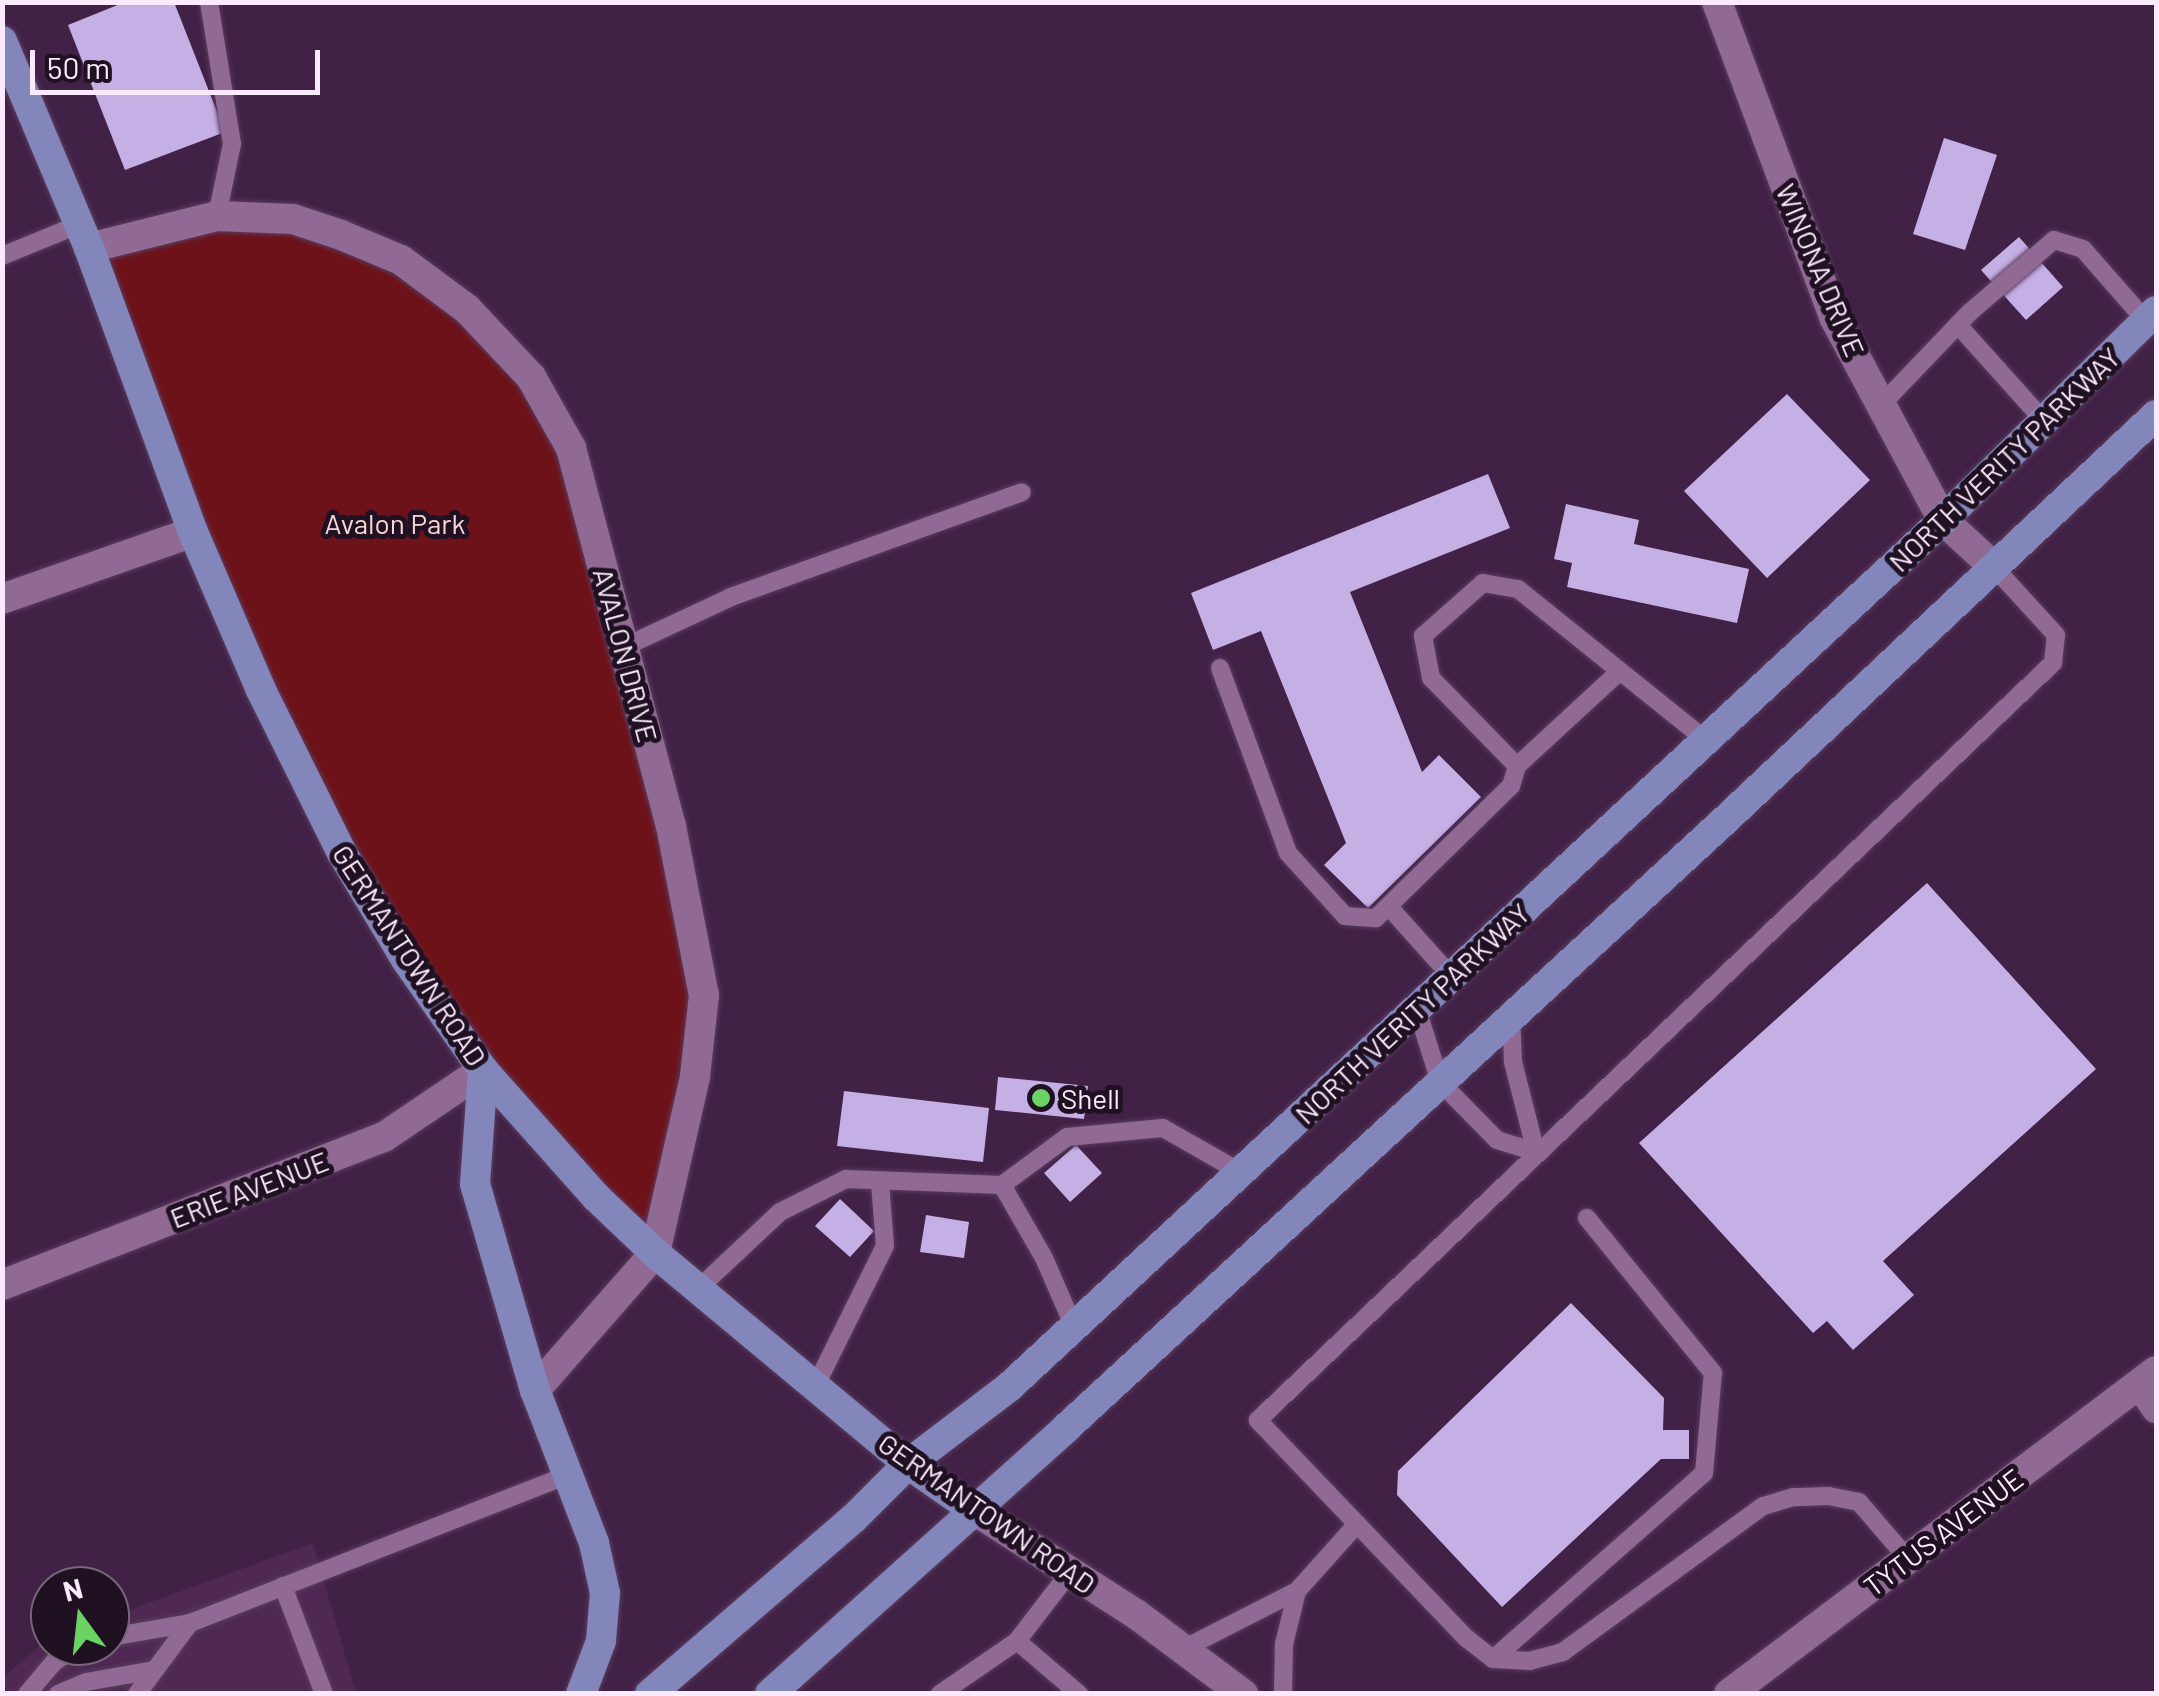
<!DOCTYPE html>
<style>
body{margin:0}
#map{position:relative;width:2159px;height:1696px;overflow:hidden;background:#422147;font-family:Barlow,sans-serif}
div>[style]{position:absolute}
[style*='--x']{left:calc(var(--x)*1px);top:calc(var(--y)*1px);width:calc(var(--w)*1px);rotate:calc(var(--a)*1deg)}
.built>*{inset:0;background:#4f2954}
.green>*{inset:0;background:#6e121a}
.building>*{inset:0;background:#c5b0e6}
.roads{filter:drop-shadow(0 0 2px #5a3d5e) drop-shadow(0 0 2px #5a3d5e)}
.lane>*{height:18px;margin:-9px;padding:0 9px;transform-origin:9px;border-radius:9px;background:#906a95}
.street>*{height:30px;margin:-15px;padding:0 15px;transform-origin:15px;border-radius:15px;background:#906a95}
.secondary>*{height:30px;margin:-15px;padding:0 15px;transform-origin:15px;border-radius:15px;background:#906a95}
.primary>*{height:30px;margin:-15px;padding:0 15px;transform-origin:15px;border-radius:15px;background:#8386ba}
.dots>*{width:28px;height:28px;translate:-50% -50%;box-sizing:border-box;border:5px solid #201122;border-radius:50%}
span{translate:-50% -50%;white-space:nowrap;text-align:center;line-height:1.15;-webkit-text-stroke:10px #201122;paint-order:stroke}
.street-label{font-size:28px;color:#fbe9fd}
.park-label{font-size:28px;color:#f8d6d3}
.poi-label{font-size:28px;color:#fbe9fd}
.left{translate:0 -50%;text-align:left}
.frame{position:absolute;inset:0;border:5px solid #fbe9fd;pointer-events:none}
.north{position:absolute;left:30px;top:1566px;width:100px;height:100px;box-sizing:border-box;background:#201122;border:2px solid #78677a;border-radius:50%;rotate:345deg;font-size:28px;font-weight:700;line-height:40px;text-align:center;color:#fbe9fd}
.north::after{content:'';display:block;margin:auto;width:35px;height:45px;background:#6ad363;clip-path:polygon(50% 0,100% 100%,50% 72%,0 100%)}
.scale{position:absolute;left:30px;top:50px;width:290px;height:45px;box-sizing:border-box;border:5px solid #fbe9fd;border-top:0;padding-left:12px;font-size:30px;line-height:35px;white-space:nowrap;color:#fbe9fd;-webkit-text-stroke:8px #201122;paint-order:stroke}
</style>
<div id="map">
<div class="built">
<i style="clip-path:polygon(313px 1543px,356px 1693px,3px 1694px,2px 1678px,46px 1641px,50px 1639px,50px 1646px,110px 1646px,110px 1617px)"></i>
</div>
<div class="green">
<i style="clip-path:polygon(293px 219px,467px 309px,571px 448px,704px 995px,655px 1253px,483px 1070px,342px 853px,89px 248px)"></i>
</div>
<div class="building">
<i style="clip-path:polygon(125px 2px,174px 2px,225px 132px,125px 170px,68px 25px)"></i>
<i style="clip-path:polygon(1944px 138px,1997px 155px,1965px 250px,1913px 234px)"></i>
<i style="clip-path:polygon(2019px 237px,2063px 287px,2026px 320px,1981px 270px)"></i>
<i style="clip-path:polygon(1787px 394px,1870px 480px,1767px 578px,1684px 491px)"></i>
<i style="clip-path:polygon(1488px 474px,1510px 528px,1350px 592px,1422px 772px,1439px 755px,1481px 797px,1368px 908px,1324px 865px,1346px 843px,1261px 631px,1213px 650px,1191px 593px)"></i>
<i style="clip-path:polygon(1566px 504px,1639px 520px,1634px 544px,1749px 569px,1737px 623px,1567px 587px,1572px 563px,1554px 559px)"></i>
<i style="clip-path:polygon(1927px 883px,2096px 1069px,1883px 1261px,1914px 1295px,1853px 1350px,1827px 1321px,1813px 1333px,1639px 1143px)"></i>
<i style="clip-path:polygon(998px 1077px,1088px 1086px,1084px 1119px,995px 1110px)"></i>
<i style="clip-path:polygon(844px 1091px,989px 1108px,983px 1162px,837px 1146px)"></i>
<i style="clip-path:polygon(1076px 1145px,1102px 1173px,1070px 1202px,1044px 1173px)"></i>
<i style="clip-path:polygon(840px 1199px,874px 1231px,850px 1257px,815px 1226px)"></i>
<i style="clip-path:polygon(926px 1215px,969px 1222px,964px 1258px,920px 1252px)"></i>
<i style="clip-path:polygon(1571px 1303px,1664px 1398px,1663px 1430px,1689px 1430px,1689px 1459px,1661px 1459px,1502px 1607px,1397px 1495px,1398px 1471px)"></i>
</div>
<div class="roads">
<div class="lane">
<i style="--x:209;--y:2;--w:144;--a:80.8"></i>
<i style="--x:232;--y:144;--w:74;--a:101.8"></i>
<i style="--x:2;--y:256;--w:84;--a:-22.3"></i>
<i style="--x:1958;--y:325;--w:129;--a:48.1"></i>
<i style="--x:1881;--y:405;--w:127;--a:-46.3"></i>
<i style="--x:1969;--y:313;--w:112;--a:-40.7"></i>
<i style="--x:2054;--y:240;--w:30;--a:17"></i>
<i style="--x:2083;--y:249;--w:96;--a:48.8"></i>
<i style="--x:624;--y:647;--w:118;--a:-25"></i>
<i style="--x:731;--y:597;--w:309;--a:-19.8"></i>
<i style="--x:1220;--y:668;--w:197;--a:69.8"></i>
<i style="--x:1288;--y:853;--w:85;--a:47.9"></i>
<i style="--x:1345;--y:916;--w:31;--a:4"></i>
<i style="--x:1376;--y:918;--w:189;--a:-44.4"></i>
<i style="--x:1511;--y:786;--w:21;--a:-73"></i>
<i style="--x:1517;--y:766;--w:140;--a:-42.7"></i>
<i style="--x:1517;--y:766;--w:123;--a:-134.3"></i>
<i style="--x:1431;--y:678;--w:43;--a:-100.8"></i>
<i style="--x:1423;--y:636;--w:80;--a:-41.5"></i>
<i style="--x:1483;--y:583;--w:36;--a:10"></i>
<i style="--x:1518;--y:589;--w:241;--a:38.8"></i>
<i style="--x:1390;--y:908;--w:91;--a:48.1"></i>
<i style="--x:1417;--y:1009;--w:77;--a:72.5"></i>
<i style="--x:1440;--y:1082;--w:81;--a:45.5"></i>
<i style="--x:1497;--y:1140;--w:41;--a:17.1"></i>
<i style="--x:1511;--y:1016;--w:46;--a:87.5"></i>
<i style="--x:1513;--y:1062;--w:93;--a:75.7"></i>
<i style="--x:1002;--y:1185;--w:84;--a:60.1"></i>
<i style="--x:1044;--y:1258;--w:75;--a:66.5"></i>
<i style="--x:698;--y:1289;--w:112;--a:-43.2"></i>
<i style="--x:780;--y:1212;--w:74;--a:-26.6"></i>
<i style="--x:846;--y:1179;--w:156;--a:2.2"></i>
<i style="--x:1002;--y:1185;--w:81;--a:-36.4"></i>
<i style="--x:1067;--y:1137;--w:96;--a:-5.4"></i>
<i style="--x:1163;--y:1128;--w:89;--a:29.7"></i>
<i style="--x:815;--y:1387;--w:157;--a:-63.6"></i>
<i style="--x:885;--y:1246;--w:63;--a:-94.5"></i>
<i style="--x:1908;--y:1559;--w:75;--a:-130.7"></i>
<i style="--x:1859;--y:1502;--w:32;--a:-169"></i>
<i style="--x:1828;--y:1496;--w:35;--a:178"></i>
<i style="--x:1793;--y:1497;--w:31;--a:163"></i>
<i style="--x:1763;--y:1506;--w:248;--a:143.9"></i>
<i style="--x:1563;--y:1652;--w:34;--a:165"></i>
<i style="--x:1530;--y:1661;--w:37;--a:-177"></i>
<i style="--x:1493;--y:1659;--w:33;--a:-142"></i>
<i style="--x:1467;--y:1639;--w:303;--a:-133.7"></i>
<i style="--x:1258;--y:1420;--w:1098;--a:-43.6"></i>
<i style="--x:2053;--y:663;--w:28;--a:-84"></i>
<i style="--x:2056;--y:635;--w:92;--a:-132.4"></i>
<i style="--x:283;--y:1586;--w:116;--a:69.2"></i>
<i style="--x:110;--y:1637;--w:81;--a:-9.9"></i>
<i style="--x:190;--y:1623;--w:406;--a:-21.4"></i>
<i style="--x:1017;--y:1641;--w:82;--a:40.5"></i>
<i style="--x:1185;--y:1648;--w:126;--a:-27"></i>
<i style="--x:1297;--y:1591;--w:90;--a:-48.2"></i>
<i style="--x:1493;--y:1659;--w:281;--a:-41.4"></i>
<i style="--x:1704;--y:1473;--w:100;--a:-84.9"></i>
<i style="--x:1713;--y:1373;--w:200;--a:-129.1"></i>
<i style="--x:27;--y:1694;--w:42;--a:-49.8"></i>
<i style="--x:54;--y:1662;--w:29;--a:-34"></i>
<i style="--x:58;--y:1694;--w:30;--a:-23"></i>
<i style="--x:86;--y:1682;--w:69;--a:-10"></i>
<i style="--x:137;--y:1694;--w:89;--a:-53.3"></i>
<i style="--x:940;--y:1694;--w:93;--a:-34.5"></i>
<i style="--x:1017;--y:1641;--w:87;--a:-52.5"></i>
<i style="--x:1283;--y:1694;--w:50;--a:-88.9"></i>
<i style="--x:1284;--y:1644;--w:55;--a:-76.2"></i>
</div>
<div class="street">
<i style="--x:1717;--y:2;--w:338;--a:69.6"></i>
<i style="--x:1835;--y:319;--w:228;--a:61.8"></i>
<i style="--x:1943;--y:520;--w:69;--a:42.7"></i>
<i style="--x:89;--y:248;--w:132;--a:-14"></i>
<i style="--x:217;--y:216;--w:76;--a:2.3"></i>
<i style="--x:293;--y:219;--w:51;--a:18.4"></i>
<i style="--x:341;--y:235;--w:65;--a:22.6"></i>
<i style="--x:401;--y:260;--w:82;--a:36.6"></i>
<i style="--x:467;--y:309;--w:93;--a:46.7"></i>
<i style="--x:531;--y:377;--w:81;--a:60.6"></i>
<i style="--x:571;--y:448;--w:391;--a:75.2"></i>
<i style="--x:671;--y:826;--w:172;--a:79"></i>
<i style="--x:704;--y:995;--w:82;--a:96.3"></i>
<i style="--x:695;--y:1077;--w:180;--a:102.8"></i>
<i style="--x:655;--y:1253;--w:182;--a:131.2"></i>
<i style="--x:2;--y:599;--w:202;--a:-19.3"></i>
<i style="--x:2;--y:1285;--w:410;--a:-21.2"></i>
<i style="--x:384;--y:1137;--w:120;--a:-34.1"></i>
<i style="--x:2140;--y:1384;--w:29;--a:56"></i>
</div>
<div class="secondary">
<i style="--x:974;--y:1510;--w:193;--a:32.7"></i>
<i style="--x:1136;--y:1614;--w:134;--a:36.8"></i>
<i style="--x:1729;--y:1694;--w:535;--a:-37.11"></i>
</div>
<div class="primary">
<i style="--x:2;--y:41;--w:225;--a:67.2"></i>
<i style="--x:89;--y:248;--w:302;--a:69.9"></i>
<i style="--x:193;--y:532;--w:172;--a:66.7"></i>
<i style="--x:261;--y:690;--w:182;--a:63.6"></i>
<i style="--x:342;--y:853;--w:126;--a:59"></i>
<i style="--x:407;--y:961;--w:133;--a:55.1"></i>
<i style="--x:483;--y:1070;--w:170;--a:48.3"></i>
<i style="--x:596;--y:1197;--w:81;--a:43.5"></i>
<i style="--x:655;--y:1253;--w:329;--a:39.8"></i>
<i style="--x:908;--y:1464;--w:80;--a:34.9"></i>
<i style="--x:483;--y:1070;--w:114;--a:94"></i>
<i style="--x:475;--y:1184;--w:215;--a:73.8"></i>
<i style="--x:535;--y:1390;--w:164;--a:68.9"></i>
<i style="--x:594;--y:1543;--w:51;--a:77.6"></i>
<i style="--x:605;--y:1593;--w:48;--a:94.8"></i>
<i style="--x:601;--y:1641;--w:57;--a:110.7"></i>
<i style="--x:650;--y:1694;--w:268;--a:-40.8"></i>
<i style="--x:853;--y:1519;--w:78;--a:-45"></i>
<i style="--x:908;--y:1464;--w:127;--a:-37.3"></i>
<i style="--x:1009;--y:1387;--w:1274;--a:-42.87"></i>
<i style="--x:1943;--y:520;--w:298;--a:-44.5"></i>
<i style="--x:770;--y:1694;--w:398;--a:-41.9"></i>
<i style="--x:1066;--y:1428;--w:894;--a:-42.69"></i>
<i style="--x:1723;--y:822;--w:594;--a:-43.23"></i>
</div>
</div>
<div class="dots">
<i style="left:1041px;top:1098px;background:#6ad363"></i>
</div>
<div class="street-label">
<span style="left:1821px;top:270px;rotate:67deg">WINONA DRIVE</span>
<span style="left:2004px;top:459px;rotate:-44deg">NORTH VERITY PARKWAY</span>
<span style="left:626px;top:655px;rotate:75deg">AVALON DRIVE</span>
<span style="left:410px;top:955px;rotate:57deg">GERMANTOWN ROAD</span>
<span style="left:1412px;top:1013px;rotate:-43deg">NORTH VERITY PARKWAY</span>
<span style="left:249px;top:1189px;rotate:-21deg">ERIE AVENUE</span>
<span style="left:987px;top:1513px;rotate:35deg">GERMANTOWN ROAD</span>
<span style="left:1943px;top:1532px;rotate:-37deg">TYTUS AVENUE</span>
</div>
<div class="park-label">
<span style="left:395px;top:523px">Avalon Park</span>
</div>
<div class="poi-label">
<span class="left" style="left:1061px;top:1098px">Shell</span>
</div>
<div class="frame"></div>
<div class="north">N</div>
<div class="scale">50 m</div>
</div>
